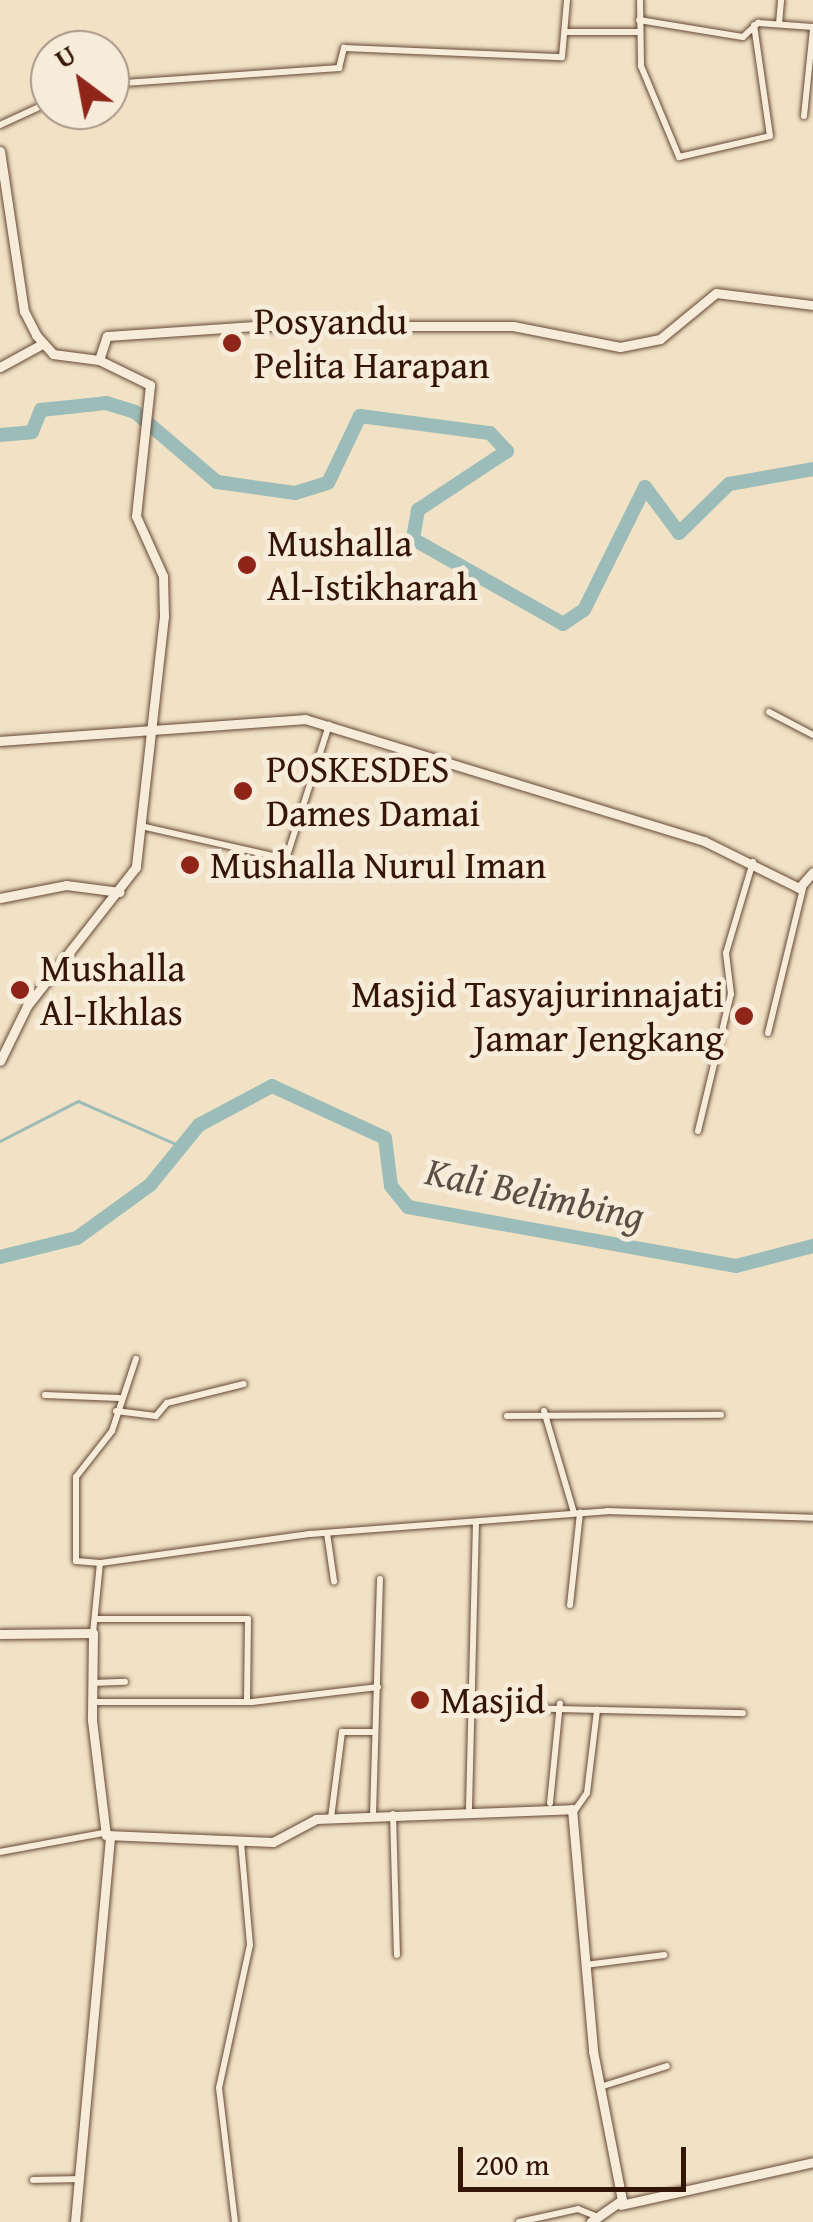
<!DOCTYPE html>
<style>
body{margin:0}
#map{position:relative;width:813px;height:2222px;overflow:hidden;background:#f1e1c5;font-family:"Gentium Book Plus",serif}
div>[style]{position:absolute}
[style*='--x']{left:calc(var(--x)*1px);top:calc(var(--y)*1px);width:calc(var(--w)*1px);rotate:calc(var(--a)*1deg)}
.stream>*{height:2.5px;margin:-1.25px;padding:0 1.25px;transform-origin:1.25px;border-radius:1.25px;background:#9bbcb8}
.river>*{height:14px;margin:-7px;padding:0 7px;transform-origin:7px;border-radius:7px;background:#9bbcb8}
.roads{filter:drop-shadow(0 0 2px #644835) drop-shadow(0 0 2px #644835)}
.minor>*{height:6px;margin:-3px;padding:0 3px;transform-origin:3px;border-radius:3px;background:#f6ecd9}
.tertiary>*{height:9px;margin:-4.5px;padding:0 4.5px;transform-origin:4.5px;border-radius:4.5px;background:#f6ecd9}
.dots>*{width:28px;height:28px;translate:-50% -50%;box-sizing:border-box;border:5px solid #f6ecd9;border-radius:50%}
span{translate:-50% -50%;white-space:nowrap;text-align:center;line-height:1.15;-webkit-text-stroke:10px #f6ecd9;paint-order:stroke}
.poi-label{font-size:38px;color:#351505}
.left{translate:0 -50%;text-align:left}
.right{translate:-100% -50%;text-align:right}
.water-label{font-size:40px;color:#594f44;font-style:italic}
.north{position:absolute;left:30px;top:30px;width:100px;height:100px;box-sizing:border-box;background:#f6ecd9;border:2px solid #a99684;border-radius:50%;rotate:328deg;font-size:28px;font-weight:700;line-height:40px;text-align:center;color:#351505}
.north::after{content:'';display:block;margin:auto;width:35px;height:45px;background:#8f2418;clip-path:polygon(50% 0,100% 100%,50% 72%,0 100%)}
.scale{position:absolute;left:458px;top:2147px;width:228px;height:45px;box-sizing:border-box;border:5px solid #351505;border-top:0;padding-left:12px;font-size:30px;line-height:35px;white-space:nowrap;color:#351505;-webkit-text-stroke:8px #f6ecd9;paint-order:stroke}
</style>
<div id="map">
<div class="stream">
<i style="--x:0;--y:1141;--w:88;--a:-27.1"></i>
<i style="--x:78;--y:1101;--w:115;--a:23.7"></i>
</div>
<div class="river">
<i style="--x:0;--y:435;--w:32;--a:-5"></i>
<i style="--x:32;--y:432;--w:24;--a:-68"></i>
<i style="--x:41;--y:410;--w:65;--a:-6.1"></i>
<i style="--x:106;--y:403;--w:30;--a:17"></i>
<i style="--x:135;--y:412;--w:108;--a:40.5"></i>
<i style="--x:217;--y:482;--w:79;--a:8"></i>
<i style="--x:295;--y:493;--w:34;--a:-17"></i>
<i style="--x:328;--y:483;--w:74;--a:-64.5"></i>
<i style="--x:360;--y:416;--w:131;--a:7.5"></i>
<i style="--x:490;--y:433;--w:25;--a:47"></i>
<i style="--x:507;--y:451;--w:107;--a:146.5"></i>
<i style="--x:418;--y:510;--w:29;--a:100"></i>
<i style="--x:413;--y:539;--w:172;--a:29.5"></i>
<i style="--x:563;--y:624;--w:25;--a:-34"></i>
<i style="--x:584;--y:610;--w:137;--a:-63.6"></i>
<i style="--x:645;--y:487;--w:57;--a:53.5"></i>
<i style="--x:679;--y:533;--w:70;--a:-44.4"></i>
<i style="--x:729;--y:484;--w:85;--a:-10.1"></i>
<i style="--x:0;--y:1257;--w:79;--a:-13.9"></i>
<i style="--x:77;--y:1238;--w:90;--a:-36"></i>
<i style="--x:150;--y:1185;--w:77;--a:-50.8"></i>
<i style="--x:199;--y:1125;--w:83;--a:-28.1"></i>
<i style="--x:272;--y:1086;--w:124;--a:24.7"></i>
<i style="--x:385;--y:1138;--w:48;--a:82.9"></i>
<i style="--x:391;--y:1186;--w:27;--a:51"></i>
<i style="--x:408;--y:1207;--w:333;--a:10.2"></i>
<i style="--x:736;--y:1266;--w:80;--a:-14.6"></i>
</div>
<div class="roads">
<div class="minor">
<i style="--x:640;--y:0;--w:66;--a:89.1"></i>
<i style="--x:641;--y:66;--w:99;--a:67.3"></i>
<i style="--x:679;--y:157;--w:93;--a:-13"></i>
<i style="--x:770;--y:136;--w:112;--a:-98.2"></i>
<i style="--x:639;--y:20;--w:105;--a:9.3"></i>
<i style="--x:743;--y:37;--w:21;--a:-43"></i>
<i style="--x:758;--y:23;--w:55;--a:4.2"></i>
<i style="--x:779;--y:24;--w:24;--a:-85"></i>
<i style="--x:566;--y:32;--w:74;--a:0"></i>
<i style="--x:110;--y:84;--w:230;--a:-4"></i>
<i style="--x:339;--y:68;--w:21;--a:-76"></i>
<i style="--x:344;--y:48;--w:218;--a:2.4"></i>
<i style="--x:562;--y:57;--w:57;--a:-85"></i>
<i style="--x:804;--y:116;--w:87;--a:-84.1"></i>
<i style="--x:0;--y:125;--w:55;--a:-24.7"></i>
<i style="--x:769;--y:712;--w:50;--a:27.6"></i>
<i style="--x:141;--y:826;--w:149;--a:12.8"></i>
<i style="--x:286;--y:859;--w:141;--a:-72.2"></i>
<i style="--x:768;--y:1033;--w:149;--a:-76.4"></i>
<i style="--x:698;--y:1131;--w:141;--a:-76.5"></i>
<i style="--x:731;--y:994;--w:41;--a:-97"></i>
<i style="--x:726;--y:953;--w:95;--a:-73.5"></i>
<i style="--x:45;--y:1395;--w:74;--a:2.3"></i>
<i style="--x:116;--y:1411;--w:40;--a:7.1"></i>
<i style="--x:156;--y:1416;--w:17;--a:-50"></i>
<i style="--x:167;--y:1403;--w:79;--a:-13.9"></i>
<i style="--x:544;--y:1411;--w:106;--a:73.6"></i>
<i style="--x:507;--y:1416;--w:214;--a:-0.3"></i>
<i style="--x:327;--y:1533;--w:49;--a:81.7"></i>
<i style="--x:100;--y:1563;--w:24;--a:-175"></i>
<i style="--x:76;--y:1561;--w:84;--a:-90"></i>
<i style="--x:76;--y:1477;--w:58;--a:-52"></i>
<i style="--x:112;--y:1431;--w:76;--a:-71.6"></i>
<i style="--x:570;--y:1605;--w:93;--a:-83.8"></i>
<i style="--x:95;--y:1619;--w:153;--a:0"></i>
<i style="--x:248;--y:1619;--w:83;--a:90.7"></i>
<i style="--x:93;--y:1633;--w:70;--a:-84.3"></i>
<i style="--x:100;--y:1563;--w:212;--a:-7.9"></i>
<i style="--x:310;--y:1534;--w:298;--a:-4.4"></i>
<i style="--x:607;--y:1511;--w:206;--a:1.9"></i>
<i style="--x:92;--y:1683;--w:33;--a:-2"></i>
<i style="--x:92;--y:1702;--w:160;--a:0"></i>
<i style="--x:252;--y:1702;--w:127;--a:-6.8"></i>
<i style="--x:471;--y:1707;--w:272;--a:1.3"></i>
<i style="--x:550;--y:1803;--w:100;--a:-84.3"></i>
<i style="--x:469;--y:1808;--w:286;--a:-88.6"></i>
<i style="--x:573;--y:1813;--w:24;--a:-55"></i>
<i style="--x:587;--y:1793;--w:84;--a:-83.1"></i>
<i style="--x:393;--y:1814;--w:141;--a:88.4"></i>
<i style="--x:373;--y:1815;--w:236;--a:-88.3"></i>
<i style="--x:331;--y:1818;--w:87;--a:-82.7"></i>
<i style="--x:342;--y:1732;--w:31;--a:0"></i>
<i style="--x:0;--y:1852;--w:106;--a:-10.4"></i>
<i style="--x:585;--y:1965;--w:80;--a:-7.2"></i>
<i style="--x:600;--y:2087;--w:70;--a:-17.4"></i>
<i style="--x:33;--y:2180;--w:46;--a:-1.2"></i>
<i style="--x:235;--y:2222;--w:135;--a:-96.8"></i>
<i style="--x:219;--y:2088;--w:146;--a:-77.8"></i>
<i style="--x:250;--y:1945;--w:103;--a:-95"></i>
<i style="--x:519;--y:2222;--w:60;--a:-12.4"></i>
<i style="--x:578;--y:2209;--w:18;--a:22"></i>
</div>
<div class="tertiary">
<i style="--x:0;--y:151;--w:162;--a:81.5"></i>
<i style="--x:24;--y:311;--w:27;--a:63"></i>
<i style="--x:36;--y:335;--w:25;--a:48"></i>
<i style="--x:53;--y:354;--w:46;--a:7.4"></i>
<i style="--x:99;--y:360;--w:57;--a:26.1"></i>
<i style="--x:150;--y:385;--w:132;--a:96.1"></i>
<i style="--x:136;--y:516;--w:66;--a:65.8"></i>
<i style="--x:163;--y:576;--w:40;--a:88.6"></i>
<i style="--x:164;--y:616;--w:253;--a:96.4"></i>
<i style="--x:136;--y:867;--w:177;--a:128.1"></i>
<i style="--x:27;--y:1006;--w:61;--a:116.1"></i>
<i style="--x:99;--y:360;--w:25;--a:-72"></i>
<i style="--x:107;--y:336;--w:148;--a:-3.9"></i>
<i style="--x:255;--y:326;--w:258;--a:0"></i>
<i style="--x:513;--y:326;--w:109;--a:11.1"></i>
<i style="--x:620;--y:347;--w:41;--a:-11.3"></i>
<i style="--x:660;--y:339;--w:72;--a:-39.4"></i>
<i style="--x:716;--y:293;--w:98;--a:7.1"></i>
<i style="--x:0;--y:367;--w:48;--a:-28.7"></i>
<i style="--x:0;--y:741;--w:306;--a:-4.1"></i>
<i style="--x:305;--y:719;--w:417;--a:17"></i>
<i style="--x:704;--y:841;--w:106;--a:26.3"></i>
<i style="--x:799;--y:888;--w:21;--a:-49"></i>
<i style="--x:0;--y:898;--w:67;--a:-11.1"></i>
<i style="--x:66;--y:885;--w:54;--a:7.4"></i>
<i style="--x:0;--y:1634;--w:93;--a:-0.6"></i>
<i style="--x:93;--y:1633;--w:87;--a:90.7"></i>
<i style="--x:92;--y:1720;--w:116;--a:83.1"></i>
<i style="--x:106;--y:1835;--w:167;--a:2.4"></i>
<i style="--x:273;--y:1842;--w:49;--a:-28.1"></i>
<i style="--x:316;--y:1819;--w:256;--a:-2.2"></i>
<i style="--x:572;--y:1809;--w:243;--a:85"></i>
<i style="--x:593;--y:2051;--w:152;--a:79"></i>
<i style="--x:622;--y:2200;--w:38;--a:145"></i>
<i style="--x:621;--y:2205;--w:197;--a:-12.6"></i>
<i style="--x:75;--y:2222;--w:388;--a:-84.8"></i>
</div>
</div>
<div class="dots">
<i style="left:232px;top:343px;background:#8f2418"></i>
<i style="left:247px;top:565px;background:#8f2418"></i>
<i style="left:243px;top:791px;background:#8f2418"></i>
<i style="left:190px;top:865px;background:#8f2418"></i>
<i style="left:20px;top:990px;background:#8f2418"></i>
<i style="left:744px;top:1016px;background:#8f2418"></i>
<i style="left:420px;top:1700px;background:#8f2418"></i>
</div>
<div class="poi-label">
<span class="left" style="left:254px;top:343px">Posyandu<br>Pelita Harapan</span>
<span class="left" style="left:267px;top:565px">Mushalla<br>Al-Istikharah</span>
<span class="left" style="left:266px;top:791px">POSKESDES<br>Dames Damai</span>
<span class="left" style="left:210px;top:865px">Mushalla Nurul Iman</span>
<span class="left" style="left:40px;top:990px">Mushalla<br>Al-Ikhlas</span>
<span class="right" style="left:724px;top:1016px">Masjid Tasyajurinnajati<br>Jamar Jengkang</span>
<span class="left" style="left:440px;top:1700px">Masjid</span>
</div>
<div class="water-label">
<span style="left:535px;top:1193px;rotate:12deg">Kali Belimbing</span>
</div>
<div class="north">U</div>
<div class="scale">200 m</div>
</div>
